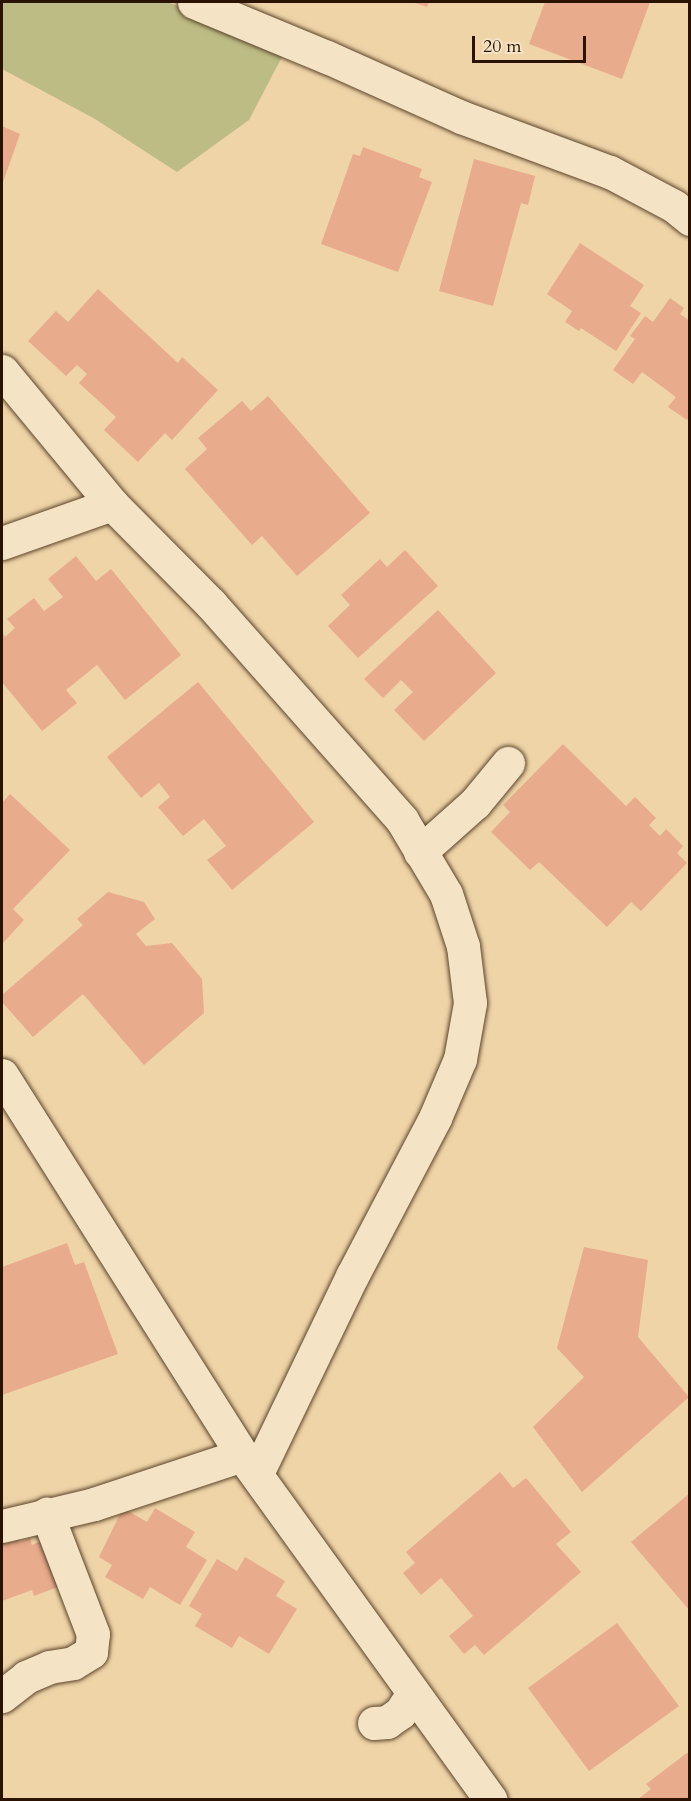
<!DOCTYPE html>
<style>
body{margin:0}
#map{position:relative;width:691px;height:1801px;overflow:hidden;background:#efd4a8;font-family:Cardo,serif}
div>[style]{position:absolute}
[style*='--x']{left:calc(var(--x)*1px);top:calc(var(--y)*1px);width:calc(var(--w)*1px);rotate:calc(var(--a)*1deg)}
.green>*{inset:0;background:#bdbc85}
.building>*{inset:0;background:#e8ab8c}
.roads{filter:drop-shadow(0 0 2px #5b442a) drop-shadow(0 0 2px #5b442a)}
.street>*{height:33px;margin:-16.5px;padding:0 16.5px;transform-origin:16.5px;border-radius:16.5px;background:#f5e3c6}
.secondary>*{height:33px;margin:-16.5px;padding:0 16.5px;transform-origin:16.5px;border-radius:16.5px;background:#f5e3c6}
span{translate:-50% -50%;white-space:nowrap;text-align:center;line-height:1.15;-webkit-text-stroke:4.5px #f5e3c6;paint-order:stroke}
.frame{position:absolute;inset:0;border:3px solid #2a1400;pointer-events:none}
.scale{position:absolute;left:472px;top:36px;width:114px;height:27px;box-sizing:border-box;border:3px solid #2a1400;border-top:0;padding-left:8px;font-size:18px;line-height:21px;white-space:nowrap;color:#2a1400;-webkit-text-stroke:4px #f5e3c6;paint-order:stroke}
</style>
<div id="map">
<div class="green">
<i style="clip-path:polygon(2px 2px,168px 2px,285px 51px,249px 120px,177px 172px,95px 119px,2px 69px)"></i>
</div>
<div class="building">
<i style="clip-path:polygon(412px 2px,429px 2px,427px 7px)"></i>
<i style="clip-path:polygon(545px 2px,650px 2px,622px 79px,529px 44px)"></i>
<i style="clip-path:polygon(2px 126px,20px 134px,2px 185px)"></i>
<i style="clip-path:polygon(363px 147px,422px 169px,419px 177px,432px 182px,398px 272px,321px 244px,353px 154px,360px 156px)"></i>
<i style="clip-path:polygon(474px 159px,535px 176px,528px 205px,521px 203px,493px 306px,439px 291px)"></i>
<i style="clip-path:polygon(580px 243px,644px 285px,630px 306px,641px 313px,616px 351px,581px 328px,579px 331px,565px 322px,572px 311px,547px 294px)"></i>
<i style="clip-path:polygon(98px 289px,178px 363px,182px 357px,218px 390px,172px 440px,165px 433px,138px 462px,104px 430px,116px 417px,79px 383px,87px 374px,77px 365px,66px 376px,28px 341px,56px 311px,68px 322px)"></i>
<i style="clip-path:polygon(670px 298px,684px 308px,680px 314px,690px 321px,690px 416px,687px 420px,668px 407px,676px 397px,642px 372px,633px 384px,613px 370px,635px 339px,630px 336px,645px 316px,653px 322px)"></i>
<i style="clip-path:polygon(268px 396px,370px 513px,297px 576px,262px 536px,252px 545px,185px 469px,207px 449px,198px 438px,242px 401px,251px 411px)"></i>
<i style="clip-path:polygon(405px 550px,438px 586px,358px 658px,328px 626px,350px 605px,341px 595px,380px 559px,387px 567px)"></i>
<i style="clip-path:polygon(76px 556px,96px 581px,111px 569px,181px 655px,125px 700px,97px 665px,66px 690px,77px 703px,42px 731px,2px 682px,2px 632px,5px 637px,15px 628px,7px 619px,34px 598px,44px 611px,63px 597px,48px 579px)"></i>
<i style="clip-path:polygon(438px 610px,496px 673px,424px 741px,394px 710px,413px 692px,401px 680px,383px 698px,364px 679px)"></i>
<i style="clip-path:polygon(198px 682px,314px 822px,232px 890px,207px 860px,226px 846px,204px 819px,183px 836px,158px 807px,170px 797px,159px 783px,141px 798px,107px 757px)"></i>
<i style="clip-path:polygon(563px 744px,626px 806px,635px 797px,656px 818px,649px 825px,660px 836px,666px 829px,683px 846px,677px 853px,687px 863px,641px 911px,631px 902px,607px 927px,539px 862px,530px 870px,491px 832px,510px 812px,503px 805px)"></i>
<i style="clip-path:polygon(10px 794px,70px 850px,13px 909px,24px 920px,2px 944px,2px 803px)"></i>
<i style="clip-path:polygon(108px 892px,144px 902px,155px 919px,136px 934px,146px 946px,172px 943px,202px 979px,204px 1013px,144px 1065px,83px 994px,33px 1037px,2px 1002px,2px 995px,83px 925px,77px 919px)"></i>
<i style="clip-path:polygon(67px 1243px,75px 1265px,84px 1262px,118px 1354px,2px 1395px,2px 1267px)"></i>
<i style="clip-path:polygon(584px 1247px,648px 1260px,638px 1337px,689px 1397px,582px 1492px,533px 1427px,584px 1377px,557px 1348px)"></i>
<i style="clip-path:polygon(500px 1472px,513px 1488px,526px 1478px,571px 1532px,556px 1544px,581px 1572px,484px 1655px,475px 1645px,464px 1654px,449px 1636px,473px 1616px,441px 1578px,421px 1595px,403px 1573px,415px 1563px,406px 1552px)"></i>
<i style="clip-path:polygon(690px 1493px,690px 1611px,631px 1542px)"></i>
<i style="clip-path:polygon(123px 1508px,147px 1522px,155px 1508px,195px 1532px,186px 1547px,207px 1560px,180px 1605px,150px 1587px,143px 1599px,105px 1577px,112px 1565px,99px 1557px)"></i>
<i style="clip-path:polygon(16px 1530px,20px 1542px,30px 1538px,32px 1545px,46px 1539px,63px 1585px,34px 1596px,32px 1590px,2px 1601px,2px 1535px)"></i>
<i style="clip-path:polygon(245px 1557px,285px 1581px,276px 1596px,297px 1609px,269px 1654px,239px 1636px,232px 1648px,195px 1626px,202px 1614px,189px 1606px,217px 1559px,237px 1571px)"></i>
<i style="clip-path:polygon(617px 1623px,679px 1706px,589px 1771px,528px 1688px)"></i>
<i style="clip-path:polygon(687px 1753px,690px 1754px,690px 1800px,637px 1800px,651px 1789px,646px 1784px)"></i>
</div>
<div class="roads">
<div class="street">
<i style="--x:194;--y:2;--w:144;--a:22.5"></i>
<i style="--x:327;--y:57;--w:147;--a:24.1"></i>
<i style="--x:461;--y:117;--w:159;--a:20.3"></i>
<i style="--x:610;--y:172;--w:72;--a:28"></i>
<i style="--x:674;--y:206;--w:21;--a:39"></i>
<i style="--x:2;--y:371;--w:173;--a:50.4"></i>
<i style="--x:112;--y:504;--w:141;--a:45.3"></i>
<i style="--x:211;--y:604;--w:288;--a:48.5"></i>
<i style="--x:402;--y:820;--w:86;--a:59.3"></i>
<i style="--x:446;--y:894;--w:55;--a:71.9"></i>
<i style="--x:463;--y:946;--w:57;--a:83"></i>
<i style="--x:470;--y:1003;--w:57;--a:100.1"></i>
<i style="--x:460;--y:1059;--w:64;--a:113"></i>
<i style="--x:435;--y:1118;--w:178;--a:117.7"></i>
<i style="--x:352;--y:1276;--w:219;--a:115.7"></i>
<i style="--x:2;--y:543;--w:117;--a:-19.5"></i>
<i style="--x:420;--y:852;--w:74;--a:-41.7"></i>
<i style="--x:475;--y:803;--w:52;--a:-50.5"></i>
<i style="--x:2;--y:1526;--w:95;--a:-13.4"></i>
<i style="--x:94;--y:1504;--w:156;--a:-18.3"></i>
<i style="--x:2;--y:1696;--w:31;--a:-38"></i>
<i style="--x:26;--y:1677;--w:25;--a:-23"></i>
<i style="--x:49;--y:1667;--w:24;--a:-9"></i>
<i style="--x:73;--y:1663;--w:21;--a:-31"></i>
<i style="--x:91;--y:1652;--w:18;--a:-84"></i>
<i style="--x:93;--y:1634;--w:129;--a:-111"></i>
<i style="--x:374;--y:1723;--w:13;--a:-4"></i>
<i style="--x:387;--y:1722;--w:16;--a:-35"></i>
<i style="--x:400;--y:1713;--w:24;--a:-57"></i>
</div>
<div class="secondary">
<i style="--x:2;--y:1075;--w:449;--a:57.7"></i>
<i style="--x:242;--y:1455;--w:425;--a:54.2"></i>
</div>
</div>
<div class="frame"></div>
<div class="scale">20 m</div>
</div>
